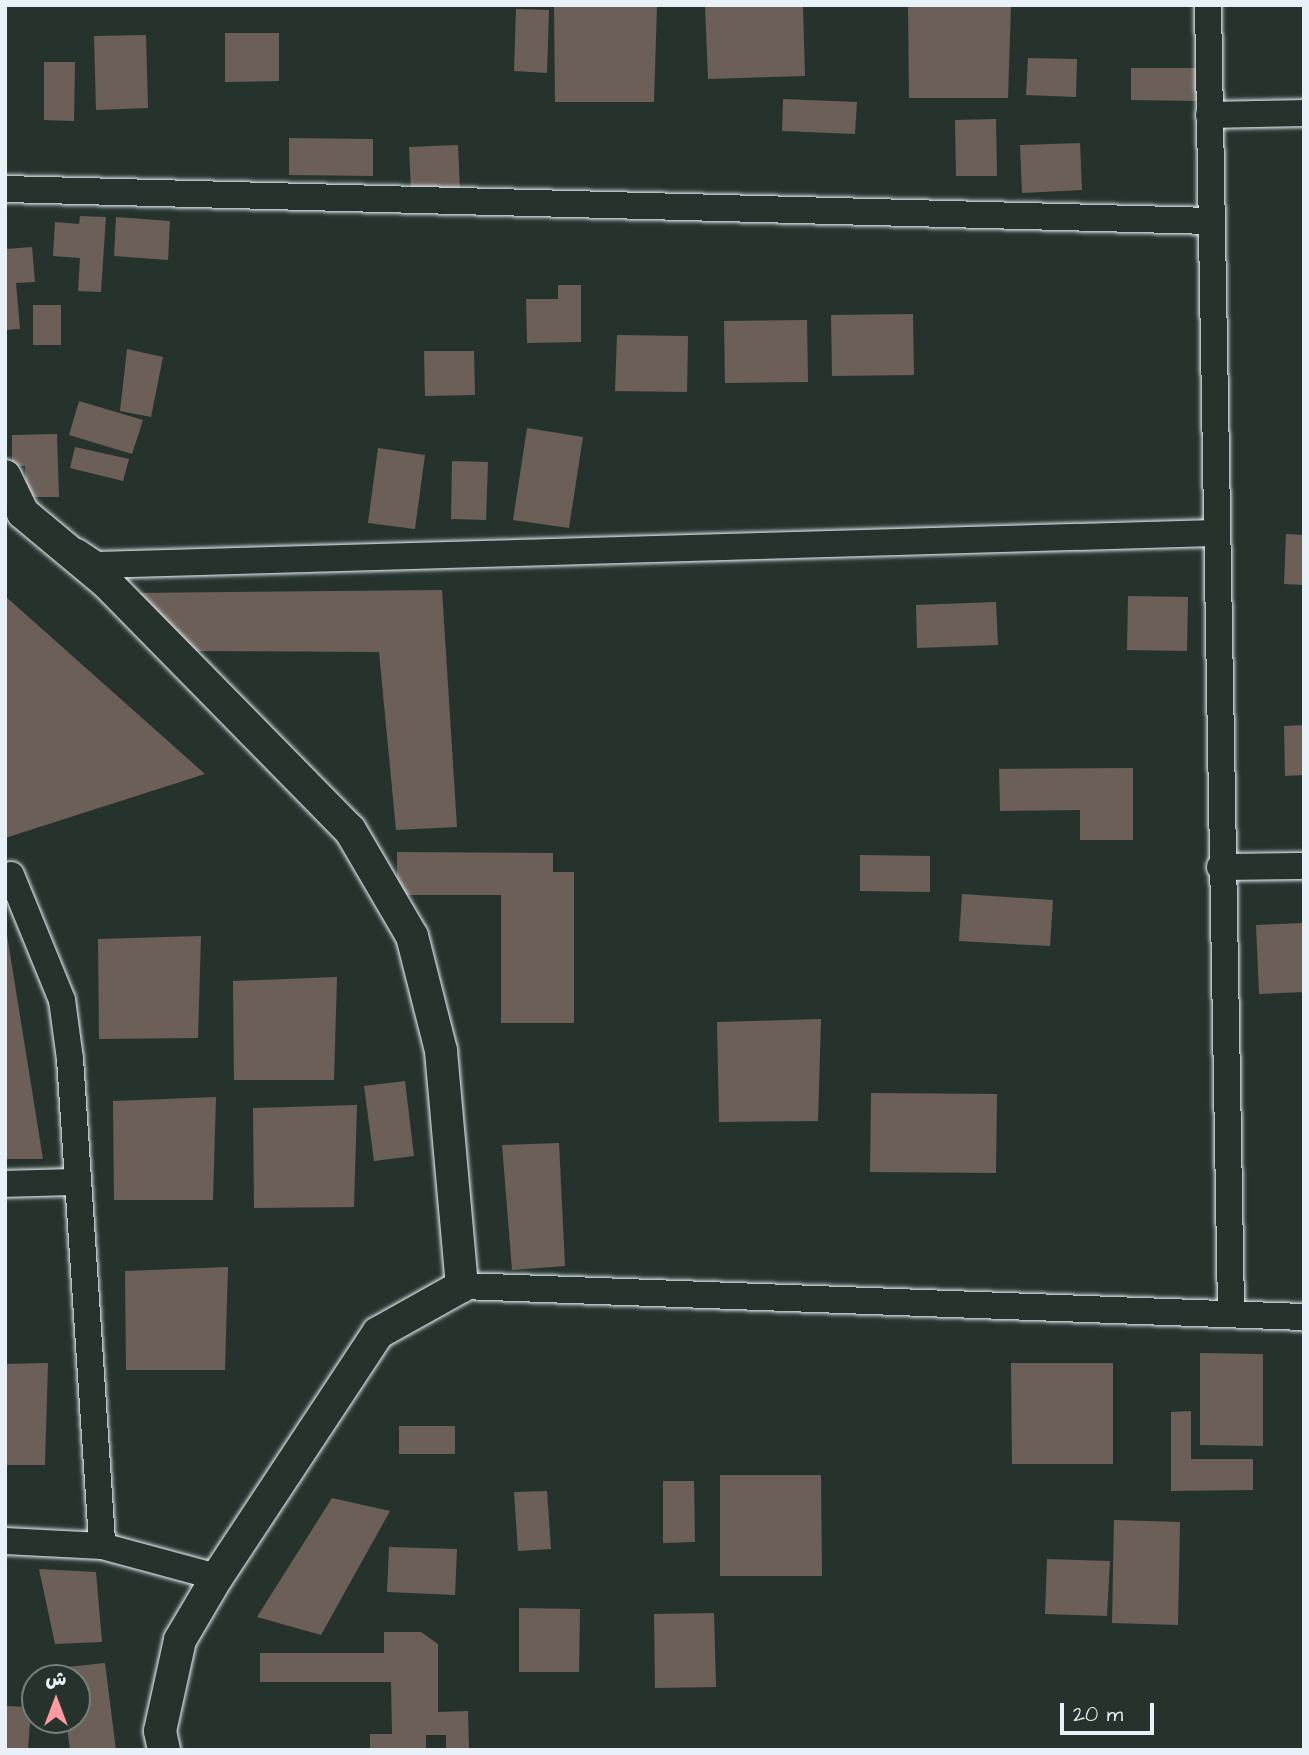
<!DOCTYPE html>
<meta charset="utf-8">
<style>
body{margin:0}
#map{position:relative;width:1309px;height:1755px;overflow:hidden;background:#26332d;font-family:"Architects Daughter","Playpen Sans Arabic",sans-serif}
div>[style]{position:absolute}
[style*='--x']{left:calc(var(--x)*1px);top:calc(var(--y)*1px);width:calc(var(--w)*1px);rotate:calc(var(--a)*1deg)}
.building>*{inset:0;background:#6b5f58}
.roads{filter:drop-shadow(0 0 2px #e8f1f8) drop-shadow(0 0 2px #e8f1f8)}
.minor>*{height:26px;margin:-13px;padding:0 13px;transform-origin:13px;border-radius:13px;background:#26332d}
.tertiary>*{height:32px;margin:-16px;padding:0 16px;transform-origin:16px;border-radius:16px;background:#26332d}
span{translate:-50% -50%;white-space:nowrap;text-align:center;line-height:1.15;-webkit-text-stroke:7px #26332d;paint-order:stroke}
.frame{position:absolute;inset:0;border:7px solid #e8f1f8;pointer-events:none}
.north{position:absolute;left:21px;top:1664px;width:70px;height:70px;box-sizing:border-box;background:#26332d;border:2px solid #747f7e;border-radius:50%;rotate:0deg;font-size:19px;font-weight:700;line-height:28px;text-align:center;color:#e8f1f8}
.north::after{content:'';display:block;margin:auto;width:24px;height:32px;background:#ff9aa2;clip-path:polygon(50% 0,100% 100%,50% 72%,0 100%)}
.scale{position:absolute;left:1060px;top:1703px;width:94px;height:32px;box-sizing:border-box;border:4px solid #e8f1f8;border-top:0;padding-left:9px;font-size:21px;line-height:24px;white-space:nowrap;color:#e8f1f8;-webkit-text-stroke:5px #26332d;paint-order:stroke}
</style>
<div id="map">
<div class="building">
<i style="clip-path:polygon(554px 5px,657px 5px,654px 102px,555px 102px)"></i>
<i style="clip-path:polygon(705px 5px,803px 5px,805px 76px,708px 79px)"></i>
<i style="clip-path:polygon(908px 5px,1011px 5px,1008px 98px,909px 98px)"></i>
<i style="clip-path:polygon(516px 9px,549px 10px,547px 73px,514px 71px)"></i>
<i style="clip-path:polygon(225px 33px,279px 33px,279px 81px,225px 82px)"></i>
<i style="clip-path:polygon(146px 35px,148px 108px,96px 110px,94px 36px)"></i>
<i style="clip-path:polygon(1028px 58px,1077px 59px,1076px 97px,1026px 95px)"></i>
<i style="clip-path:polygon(44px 62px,75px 62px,74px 121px,44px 120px)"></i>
<i style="clip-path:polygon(1131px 68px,1197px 68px,1197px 101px,1131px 100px)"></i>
<i style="clip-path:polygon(783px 99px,857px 102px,855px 134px,782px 131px)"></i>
<i style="clip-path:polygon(996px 119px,997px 176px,956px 176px,955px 120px)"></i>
<i style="clip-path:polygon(289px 138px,373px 139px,373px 176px,289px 175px)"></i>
<i style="clip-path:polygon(1080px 143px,1082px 190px,1022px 193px,1020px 145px)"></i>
<i style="clip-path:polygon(458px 145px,460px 190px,411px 191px,409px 147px)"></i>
<i style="clip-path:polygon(80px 216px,106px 217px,101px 292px,78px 291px,80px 258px,53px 256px,55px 222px,79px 224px)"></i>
<i style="clip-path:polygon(116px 217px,170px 221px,168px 260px,114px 256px)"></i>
<i style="clip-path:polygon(32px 247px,35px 282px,16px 283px,20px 329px,5px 330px,5px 249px)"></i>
<i style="clip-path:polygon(558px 285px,581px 285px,581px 342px,527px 343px,526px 299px,558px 299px)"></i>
<i style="clip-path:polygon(33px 305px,61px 305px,61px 345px,33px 345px)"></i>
<i style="clip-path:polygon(913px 314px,914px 375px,832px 376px,831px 315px)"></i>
<i style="clip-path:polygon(807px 320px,808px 382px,725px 383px,724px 321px)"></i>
<i style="clip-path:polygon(617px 335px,688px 336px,687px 392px,615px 391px)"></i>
<i style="clip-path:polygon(127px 349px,163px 357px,151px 417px,120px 411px)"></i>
<i style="clip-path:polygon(424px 351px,474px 351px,475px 395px,425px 396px)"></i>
<i style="clip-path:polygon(79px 401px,143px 420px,132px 454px,69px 435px)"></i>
<i style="clip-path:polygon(527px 428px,583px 437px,569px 528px,513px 520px)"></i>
<i style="clip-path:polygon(57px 434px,59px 497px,26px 497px,25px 466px,12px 466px,12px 435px)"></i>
<i style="clip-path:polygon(75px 447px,129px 459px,123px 481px,70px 468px)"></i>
<i style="clip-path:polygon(378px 448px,425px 455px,415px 529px,368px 523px)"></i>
<i style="clip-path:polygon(452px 461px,488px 462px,486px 520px,451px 519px)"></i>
<i style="clip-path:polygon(1286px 534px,1304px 535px,1304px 585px,1284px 584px)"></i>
<i style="clip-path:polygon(442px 590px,457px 827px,396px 830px,379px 652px,189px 651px,132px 593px)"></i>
<i style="clip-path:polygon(5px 596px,205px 774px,5px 838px)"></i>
<i style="clip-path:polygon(1128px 596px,1188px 597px,1187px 651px,1127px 650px)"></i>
<i style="clip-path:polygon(996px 602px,998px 645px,917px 648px,916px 605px)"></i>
<i style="clip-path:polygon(1304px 725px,1304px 775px,1285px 776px,1284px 726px)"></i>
<i style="clip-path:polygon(1133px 768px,1133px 840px,1080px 840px,1080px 810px,1000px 811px,999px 769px)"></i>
<i style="clip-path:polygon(397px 852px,553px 853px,553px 872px,574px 872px,574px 1023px,501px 1023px,501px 895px,397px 895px)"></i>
<i style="clip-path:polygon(860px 855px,930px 856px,930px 892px,860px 891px)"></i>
<i style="clip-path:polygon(962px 894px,1053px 900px,1050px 946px,959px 941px)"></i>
<i style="clip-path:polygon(1302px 923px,1304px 992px,1259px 994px,1256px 925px)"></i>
<i style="clip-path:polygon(7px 935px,43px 1159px,5px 1159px)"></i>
<i style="clip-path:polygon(201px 936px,198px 1038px,99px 1039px,98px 939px)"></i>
<i style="clip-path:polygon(337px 977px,334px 1080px,234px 1080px,233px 981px)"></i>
<i style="clip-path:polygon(821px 1019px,818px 1121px,719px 1122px,717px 1022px)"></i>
<i style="clip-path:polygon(405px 1081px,414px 1156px,374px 1161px,364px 1086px)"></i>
<i style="clip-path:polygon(871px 1093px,997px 1094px,996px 1173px,870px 1172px)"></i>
<i style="clip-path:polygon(216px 1097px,213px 1200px,114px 1200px,113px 1101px)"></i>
<i style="clip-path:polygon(357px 1105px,354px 1207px,254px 1208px,253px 1108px)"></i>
<i style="clip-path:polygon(559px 1143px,565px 1266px,512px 1270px,502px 1145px)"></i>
<i style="clip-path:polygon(228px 1267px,225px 1370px,126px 1370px,125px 1271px)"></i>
<i style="clip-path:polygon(1200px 1353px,1263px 1354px,1263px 1446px,1200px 1445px)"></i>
<i style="clip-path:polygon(48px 1363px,45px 1465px,5px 1465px,5px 1364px)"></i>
<i style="clip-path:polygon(1011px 1363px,1113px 1363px,1113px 1464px,1012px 1464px)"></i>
<i style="clip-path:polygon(1191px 1411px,1191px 1459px,1253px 1459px,1253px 1490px,1171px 1491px,1171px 1412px)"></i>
<i style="clip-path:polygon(399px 1426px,455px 1426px,455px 1454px,399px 1454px)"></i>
<i style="clip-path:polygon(720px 1475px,821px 1475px,822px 1576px,720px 1576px)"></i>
<i style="clip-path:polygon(663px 1481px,694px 1481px,695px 1542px,663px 1543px)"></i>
<i style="clip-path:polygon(547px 1491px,551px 1549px,518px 1551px,514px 1492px)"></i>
<i style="clip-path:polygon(332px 1498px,390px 1511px,321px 1635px,257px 1617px)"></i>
<i style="clip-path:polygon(1114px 1520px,1180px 1522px,1178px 1625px,1112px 1623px)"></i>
<i style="clip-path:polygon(389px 1547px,457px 1549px,455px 1595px,387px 1592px)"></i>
<i style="clip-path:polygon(1047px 1559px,1110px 1561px,1107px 1616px,1045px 1614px)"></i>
<i style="clip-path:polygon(39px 1569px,96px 1572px,102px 1642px,55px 1644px)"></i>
<i style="clip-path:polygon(519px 1608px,580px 1609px,579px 1672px,519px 1672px)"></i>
<i style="clip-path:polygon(714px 1613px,716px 1687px,655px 1688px,654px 1614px)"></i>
<i style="clip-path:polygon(384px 1632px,421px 1632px,438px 1644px,438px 1712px,468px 1711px,469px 1750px,446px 1750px,446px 1735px,426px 1735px,426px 1750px,370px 1750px,370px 1734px,392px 1734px,391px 1682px,260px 1682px,260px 1653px,384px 1653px)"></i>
<i style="clip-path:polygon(105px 1663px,116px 1750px,70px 1750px,66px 1720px,77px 1720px,77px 1678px,59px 1678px,57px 1668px)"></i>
<i style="clip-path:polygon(5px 1706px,31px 1707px,28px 1750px,5px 1750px)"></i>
</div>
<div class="roads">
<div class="minor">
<i style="--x:1208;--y:5;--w:1309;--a:88.99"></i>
<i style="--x:1209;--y:115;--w:95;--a:-1.2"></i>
<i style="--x:5;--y:189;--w:1206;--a:1.52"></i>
<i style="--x:77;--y:552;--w:23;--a:34"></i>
<i style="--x:96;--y:565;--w:1119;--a:-1.64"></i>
<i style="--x:1220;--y:867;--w:84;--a:-0.7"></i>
<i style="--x:11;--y:875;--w:135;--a:67.8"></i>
<i style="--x:62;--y:1000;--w:60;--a:82.3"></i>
<i style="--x:70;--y:1059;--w:488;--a:86.2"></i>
<i style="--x:5;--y:1184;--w:73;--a:-1.6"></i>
<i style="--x:462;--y:1286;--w:843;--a:2.11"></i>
<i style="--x:5;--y:1541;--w:97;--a:3"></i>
<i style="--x:102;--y:1546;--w:119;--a:15.1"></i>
</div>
<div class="tertiary">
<i style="--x:5;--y:476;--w:41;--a:64.1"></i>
<i style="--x:23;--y:513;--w:109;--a:39.8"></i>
<i style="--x:107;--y:583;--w:346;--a:45.5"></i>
<i style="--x:350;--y:830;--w:123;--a:59.7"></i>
<i style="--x:412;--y:936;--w:119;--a:75.8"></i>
<i style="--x:441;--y:1051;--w:236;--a:84.9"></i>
<i style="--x:462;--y:1286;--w:96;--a:150.8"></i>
<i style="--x:378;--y:1333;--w:292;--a:123.4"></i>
<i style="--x:217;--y:1577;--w:73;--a:120.4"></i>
<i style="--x:180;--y:1640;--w:93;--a:102.4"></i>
<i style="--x:160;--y:1731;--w:19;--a:78"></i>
</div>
</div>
<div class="frame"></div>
<div class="north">ش</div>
<div class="scale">20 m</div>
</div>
